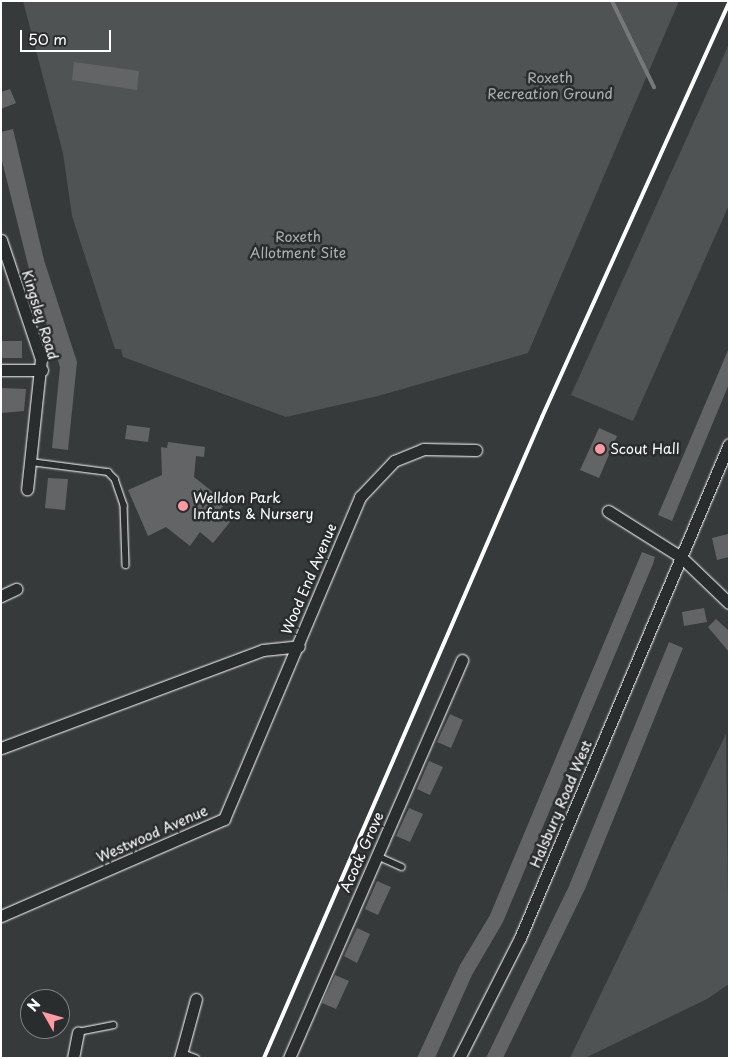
<!DOCTYPE html>
<style>
body{margin:0}
#map{position:relative;width:730px;height:1059px;overflow:hidden;background:#373a3b;font-family:"Playpen Sans",sans-serif}
div>[style]{position:absolute}
[style*='--x']{left:calc(var(--x)*1px);top:calc(var(--y)*1px);width:calc(var(--w)*1px);rotate:calc(var(--a)*1deg)}
.green>*{inset:0;background:#505354}
.stream>*{height:4px;margin:-2px;padding:0 2px;transform-origin:2px;border-radius:2px;background:#767879}
.building>*{inset:0;background:#636465}
.roads{filter:drop-shadow(0 0 1px #fff) drop-shadow(0 0 1px #fff)}
.service>*{height:5.5px;margin:-2.75px;padding:0 2.75px;transform-origin:2.75px;border-radius:2.75px;background:#2a2d2e}
.minor>*{height:11px;margin:-5.5px;padding:0 5.5px;transform-origin:5.5px;border-radius:5.5px;background:#2a2d2e}
.rail>*{height:4px;margin:-2px;padding:0 2px;transform-origin:2px;border-radius:2px;background:#fff}
.dots>*{width:14px;height:14px;translate:-50% -50%;box-sizing:border-box;border:2px solid #2a2d2e;border-radius:50%}
span{translate:-50% -50%;white-space:nowrap;text-align:center;line-height:1.15;-webkit-text-stroke:5px #2a2d2e;paint-order:stroke}
.park-label{font-size:14px;color:#b0b2b2}
.street-label{font-size:14px;color:#fff}
.poi-label{font-size:14px;color:#fff}
.left{translate:0 -50%;text-align:left}
.frame{position:absolute;inset:0;border:2px solid #fff;pointer-events:none}
.north{position:absolute;left:20px;top:989px;width:50px;height:50px;box-sizing:border-box;background:#2a2d2e;border:1px solid #7f8182;border-radius:50%;rotate:308deg;font-size:14px;font-weight:700;line-height:20px;text-align:center;color:#fff}
.north::after{content:'';display:block;margin:auto;width:18px;height:22px;background:#ff9aa2;clip-path:polygon(50% 0,100% 100%,50% 72%,0 100%)}
.scale{position:absolute;left:20px;top:30px;width:91px;height:22px;box-sizing:border-box;border:2px solid #fff;border-top:0;padding-left:6px;font-size:15px;line-height:18px;white-space:nowrap;color:#fff;-webkit-text-stroke:4px #2a2d2e;paint-order:stroke}
</style>
<div id="map">
<div class="green">
<i style="clip-path:polygon(23px 1px,679px 1px,528px 353px,378px 396px,286px 417px,123px 357px,121px 349px,115px 349px,72px 216px,63px 153px)"></i>
<i style="clip-path:polygon(729px 44px,729px 205px,633px 421px,571px 395px)"></i>
<i style="clip-path:polygon(726px 734px,729px 984px,707px 999px,585px 1058px,570px 1058px)"></i>
</div>
<div class="stream">
<i style="--x:612;--y:1;--w:96;--a:64"></i>
</div>
<div class="building">
<i style="clip-path:polygon(74px 62px,139px 71px,137px 90px,72px 80px)"></i>
<i style="clip-path:polygon(10px 89px,16px 103px,1px 109px,1px 92px)"></i>
<i style="clip-path:polygon(13px 129px,44px 260px,77px 362px,68px 450px,52px 448px,60px 367px,29px 269px,1px 157px,1px 132px)"></i>
<i style="clip-path:polygon(1px 341px,22px 341px,22px 358px,1px 358px)"></i>
<i style="clip-path:polygon(729px 348px,729px 384px,672px 521px,658px 515px)"></i>
<i style="clip-path:polygon(1px 388px,26px 389px,24px 411px,1px 413px)"></i>
<i style="clip-path:polygon(127px 425px,150px 428px,148px 442px,125px 439px)"></i>
<i style="clip-path:polygon(599px 428px,617px 436px,599px 478px,580px 470px)"></i>
<i style="clip-path:polygon(168px 442px,205px 447px,204px 457px,196px 456px,194px 477px,218px 496px,215px 500px,223px 506px,218px 513px,230px 522px,213px 543px,200px 532px,190px 546px,166px 527px,148px 536px,128px 490px,162px 475px,161px 447px,167px 448px)"></i>
<i style="clip-path:polygon(48px 478px,68px 479px,65px 510px,45px 508px)"></i>
<i style="clip-path:polygon(728px 534px,729px 557px,717px 560px,712px 538px)"></i>
<i style="clip-path:polygon(642px 552px,655px 557px,653px 564px,503px 922px,472px 975px,435px 1058px,417px 1058px,460px 965px,490px 915px)"></i>
<i style="clip-path:polygon(704px 608px,707px 622px,684px 626px,682px 612px)"></i>
<i style="clip-path:polygon(716px 619px,729px 631px,729px 652px,708px 627px)"></i>
<i style="clip-path:polygon(669px 642px,683px 648px,585px 889px,503px 1058px,486px 1058px,569px 886px)"></i>
<i style="clip-path:polygon(450px 714px,463px 720px,451px 748px,437px 742px)"></i>
<i style="clip-path:polygon(429px 761px,443px 767px,430px 795px,417px 789px)"></i>
<i style="clip-path:polygon(409px 808px,423px 814px,410px 842px,396px 836px)"></i>
<i style="clip-path:polygon(377px 881px,391px 887px,378px 915px,365px 909px)"></i>
<i style="clip-path:polygon(357px 928px,370px 934px,357px 963px,344px 956px)"></i>
<i style="clip-path:polygon(335px 975px,349px 981px,336px 1009px,322px 1003px)"></i>
</div>
<div class="roads">
<div class="service">
<i style="--x:31;--y:462;--w:78;--a:7.4"></i>
<i style="--x:108;--y:472;--w:10;--a:45"></i>
<i style="--x:115;--y:479;--w:28;--a:71"></i>
<i style="--x:124;--y:505;--w:60;--a:88.1"></i>
<i style="--x:377;--y:856;--w:27;--a:24"></i>
<i style="--x:78;--y:1032;--w:36;--a:-11"></i>
<i style="--x:180;--y:1052;--w:17;--a:21"></i>
</div>
<div class="minor">
<i style="--x:1;--y:240;--w:126;--a:71.4"></i>
<i style="--x:41;--y:359;--w:131;--a:96.1"></i>
<i style="--x:1;--y:370;--w:41;--a:0"></i>
<i style="--x:608;--y:511;--w:86;--a:32.2"></i>
<i style="--x:681;--y:557;--w:66;--a:43.8"></i>
<i style="--x:1;--y:596;--w:17;--a:-25"></i>
<i style="--x:1;--y:748;--w:280;--a:-20.5"></i>
<i style="--x:263;--y:650;--w:36;--a:-6"></i>
<i style="--x:1;--y:916;--w:243;--a:-23.5"></i>
<i style="--x:224;--y:819;--w:350;--a:-67.1"></i>
<i style="--x:360;--y:497;--w:50;--a:-46.6"></i>
<i style="--x:394;--y:461;--w:31;--a:-22"></i>
<i style="--x:423;--y:449;--w:53;--a:1.1"></i>
<i style="--x:73;--y:1058;--w:26;--a:-79"></i>
<i style="--x:180;--y:1058;--w:61;--a:-74.8"></i>
<i style="--x:289;--y:1058;--w:434;--a:-66.5"></i>
<i style="--x:459;--y:1058;--w:135;--a:-63.1"></i>
<i style="--x:520;--y:938;--w:536;--a:-67.07"></i>
</div>
</div>
<div class="rail">
<i style="--x:264;--y:1058;--w:699;--a:-66.55"></i>
<i style="--x:542;--y:417;--w:455;--a:-65.7"></i>
</div>
<div class="dots">
<i style="left:600px;top:449px;background:#ff9aa2"></i>
<i style="left:183px;top:506px;background:#ff9aa2"></i>
</div>
<div class="park-label">
<span style="left:550px;top:86px">Roxeth<br>Recreation Ground</span>
<span style="left:298px;top:245px">Roxeth<br>Allotment Site</span>
</div>
<div class="street-label">
<span style="left:40px;top:315px;rotate:73deg">Kingsley Road</span>
<span style="left:309px;top:579px;rotate:-67deg">Wood End Avenue</span>
<span style="left:561px;top:804px;rotate:-67deg">Halsbury Road West</span>
<span style="left:152px;top:834px;rotate:-24deg">Westwood Avenue</span>
<span style="left:362px;top:852px;rotate:-66deg">Acock Grove</span>
</div>
<div class="poi-label">
<span class="left" style="left:610px;top:449px">Scout Hall</span>
<span class="left" style="left:193px;top:506px">Welldon Park<br>Infants &amp; Nursery</span>
</div>
<div class="frame"></div>
<div class="north">N</div>
<div class="scale">50 m</div>
</div>
